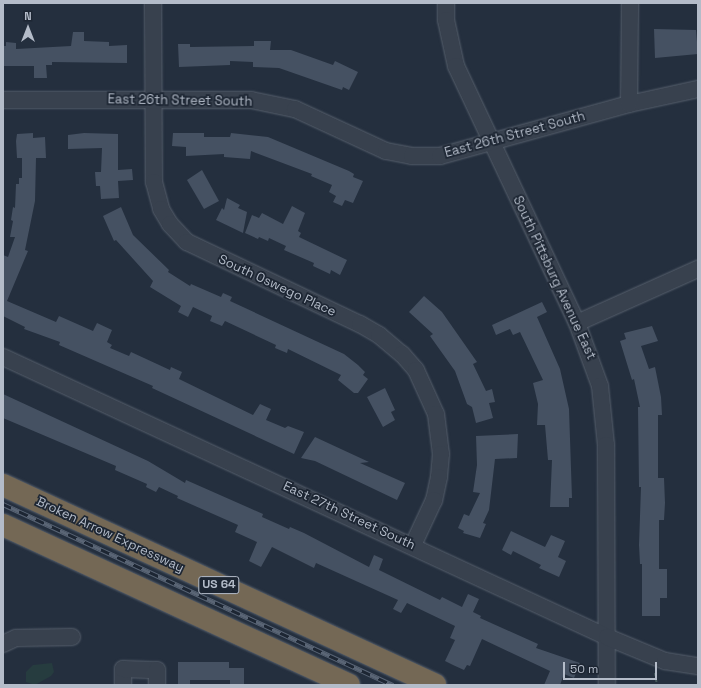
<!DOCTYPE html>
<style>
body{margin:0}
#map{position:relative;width:701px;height:688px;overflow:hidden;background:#242f3e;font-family:"Space Grotesk",sans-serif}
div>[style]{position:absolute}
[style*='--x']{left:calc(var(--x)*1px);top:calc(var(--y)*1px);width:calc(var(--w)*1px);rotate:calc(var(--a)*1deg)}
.green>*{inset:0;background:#263c3f}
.building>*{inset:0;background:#455162}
.path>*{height:2px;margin-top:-1px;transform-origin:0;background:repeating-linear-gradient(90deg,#44595c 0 3px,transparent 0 6px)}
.roads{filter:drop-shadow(0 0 1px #565f6c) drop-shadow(0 0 1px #565f6c)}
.minor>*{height:16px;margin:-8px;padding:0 8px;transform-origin:8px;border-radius:8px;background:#38414e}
.highway>*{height:22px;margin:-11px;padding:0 11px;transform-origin:11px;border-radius:11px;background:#746855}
.rail>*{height:4.5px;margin-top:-2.25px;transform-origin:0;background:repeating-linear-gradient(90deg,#1d2633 0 9px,#5a6575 0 18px);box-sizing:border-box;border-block:1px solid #5a6575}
span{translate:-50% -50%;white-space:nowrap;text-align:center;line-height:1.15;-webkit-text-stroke:3.5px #1d2633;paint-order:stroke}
.shield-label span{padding:1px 3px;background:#1d2633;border:1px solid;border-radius:3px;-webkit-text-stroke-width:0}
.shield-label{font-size:12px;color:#b4bcc9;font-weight:700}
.street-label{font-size:13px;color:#b4bcc9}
.frame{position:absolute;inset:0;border:4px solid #b4bcc9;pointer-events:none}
.north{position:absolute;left:8px;top:8px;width:40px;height:40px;-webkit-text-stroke:3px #1d2633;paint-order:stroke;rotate:0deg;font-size:11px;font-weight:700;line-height:16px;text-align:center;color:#b4bcc9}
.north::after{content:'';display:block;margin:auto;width:14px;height:18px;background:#b4bcc9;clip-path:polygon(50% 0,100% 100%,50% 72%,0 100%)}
.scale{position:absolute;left:563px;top:662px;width:94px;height:18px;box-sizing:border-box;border:2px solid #b4bcc9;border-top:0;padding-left:5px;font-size:12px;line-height:14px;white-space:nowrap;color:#b4bcc9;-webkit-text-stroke:3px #1d2633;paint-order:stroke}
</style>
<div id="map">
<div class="green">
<i style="clip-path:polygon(52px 663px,54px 672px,51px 676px,35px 685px,26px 682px,26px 672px,33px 665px)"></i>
</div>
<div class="building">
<i style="clip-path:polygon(654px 29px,696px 30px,698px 54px,655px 58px)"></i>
<i style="clip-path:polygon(73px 32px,84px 32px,84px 41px,109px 42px,109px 46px,127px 45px,127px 63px,52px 62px,52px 65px,46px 65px,47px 78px,34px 78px,34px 66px,3px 66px,3px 46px,6px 46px,6px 42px,16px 43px,16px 49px,71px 46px)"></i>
<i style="clip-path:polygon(254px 41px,271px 41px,270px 50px,291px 50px,333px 65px,335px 61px,358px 72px,349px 90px,343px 87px,342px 90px,279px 68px,253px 67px,253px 62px,230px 61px,230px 65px,179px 67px,178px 44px,190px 44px,190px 47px,254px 46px)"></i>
<i style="clip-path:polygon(33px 133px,33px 138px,45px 137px,46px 158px,36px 158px,35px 201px,25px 250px,28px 251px,7px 301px,56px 322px,59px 316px,93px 331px,97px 323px,112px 330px,107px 342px,112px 345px,110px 348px,129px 356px,131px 352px,170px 370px,171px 367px,182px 372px,179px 379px,253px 415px,260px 404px,271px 409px,266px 420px,285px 428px,288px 426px,304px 432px,294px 454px,152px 388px,153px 386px,59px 345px,60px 342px,24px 329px,25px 327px,3px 316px,3px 255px,8px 257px,15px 237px,10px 237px,13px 221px,11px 220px,13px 207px,15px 208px,16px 184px,19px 184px,19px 178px,22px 178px,22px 158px,17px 158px,16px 141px,17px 134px)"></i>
<i style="clip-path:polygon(84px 133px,118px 134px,118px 170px,132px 169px,133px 180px,118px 181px,119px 198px,101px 199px,100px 186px,96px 186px,95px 172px,101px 172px,102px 148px,68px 149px,68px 135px)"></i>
<i style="clip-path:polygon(173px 133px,204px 133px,204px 137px,230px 137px,231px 133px,268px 137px,349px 171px,354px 174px,353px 177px,363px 181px,353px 203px,345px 200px,342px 206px,333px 202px,336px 196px,329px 192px,332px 185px,311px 176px,312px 174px,251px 151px,250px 159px,224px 157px,224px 154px,186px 156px,186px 147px,172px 146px)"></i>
<i style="clip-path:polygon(202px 170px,219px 201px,204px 209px,187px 180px)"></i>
<i style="clip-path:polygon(227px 198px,240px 205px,238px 208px,247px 212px,243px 233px,216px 220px,222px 208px,224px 210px)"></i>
<i style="clip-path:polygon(292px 206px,305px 213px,298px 231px,301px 233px,299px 237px,347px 260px,340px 275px,331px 270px,330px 274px,313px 266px,314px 263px,284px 250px,286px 246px,269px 238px,268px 241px,259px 237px,258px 239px,245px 233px,252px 215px,259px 218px,262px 213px,283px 224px)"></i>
<i style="clip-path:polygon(121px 207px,133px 235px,169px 270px,168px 272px,190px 286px,191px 284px,221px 297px,223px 293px,232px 297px,230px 301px,344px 354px,358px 365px,365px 372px,363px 375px,368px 379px,358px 393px,354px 393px,338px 380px,341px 375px,288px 349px,287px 353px,275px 348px,276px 345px,225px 321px,222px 326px,210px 321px,212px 316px,193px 307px,188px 317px,178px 312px,181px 306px,150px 287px,153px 281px,116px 240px,114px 241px,103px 216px)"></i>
<i style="clip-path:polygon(424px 296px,442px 312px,477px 362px,473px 364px,486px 391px,492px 389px,495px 402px,489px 403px,493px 418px,476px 423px,472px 407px,467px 404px,455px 371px,430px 336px,433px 334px,409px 312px)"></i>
<i style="clip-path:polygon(542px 302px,547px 312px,537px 317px,560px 369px,569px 409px,572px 498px,569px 498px,569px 507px,550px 507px,552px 460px,548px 460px,545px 425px,537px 425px,538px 404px,533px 383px,543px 380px,520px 332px,513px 335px,510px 329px,496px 335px,492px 325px)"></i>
<i style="clip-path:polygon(652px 326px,658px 341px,641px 346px,649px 369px,655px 367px,661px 397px,662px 415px,658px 415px,658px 478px,664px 478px,665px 503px,664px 520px,659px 520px,659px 569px,667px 569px,667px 598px,660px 598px,660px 616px,642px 616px,642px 564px,640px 564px,639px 545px,641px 487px,639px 487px,638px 407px,640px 407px,634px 379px,632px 380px,620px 341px,626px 339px,624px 333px)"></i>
<i style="clip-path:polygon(385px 388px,395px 410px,391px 412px,395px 420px,383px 427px,367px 397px)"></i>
<i style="clip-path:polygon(3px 394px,148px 461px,185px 483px,186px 480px,263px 514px,262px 517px,289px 529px,290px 527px,304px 533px,369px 567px,374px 555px,383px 559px,379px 570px,440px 600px,442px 597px,462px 607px,468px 594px,479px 599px,473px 612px,481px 616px,480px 618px,538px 644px,536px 648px,580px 663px,574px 678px,564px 674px,560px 685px,544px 685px,550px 671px,482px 639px,470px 666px,467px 665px,464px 670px,453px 665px,445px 661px,455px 640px,450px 638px,455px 626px,407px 603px,401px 613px,393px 609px,398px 600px,316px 563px,314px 568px,272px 547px,261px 567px,249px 561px,257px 542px,235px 532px,238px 525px,177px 498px,178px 496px,159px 487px,156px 492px,146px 487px,147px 484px,115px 470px,116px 466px,3px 418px)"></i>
<i style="clip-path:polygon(518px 434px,517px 458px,495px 459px,489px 510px,483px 523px,486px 524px,480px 538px,463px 533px,464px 531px,458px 528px,464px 514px,469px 516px,480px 493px,473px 492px,477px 465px,476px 436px)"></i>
<i style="clip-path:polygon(315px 437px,369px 462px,360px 463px,405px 483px,397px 500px,315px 461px,301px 458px)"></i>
<i style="clip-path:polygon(511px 531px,545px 547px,551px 535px,565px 541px,558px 557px,566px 561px,559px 577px,539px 568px,541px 565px,513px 551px,511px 555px,502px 550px)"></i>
<i style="clip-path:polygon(178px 662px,229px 662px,229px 668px,244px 668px,244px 685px,230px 685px,230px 680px,190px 680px,190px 685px,178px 685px)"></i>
</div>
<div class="path">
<i style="--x:655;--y:673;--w:12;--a:81"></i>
</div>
<div class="roads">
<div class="minor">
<i style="--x:153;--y:3;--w:179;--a:89.7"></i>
<i style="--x:154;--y:182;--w:28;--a:75"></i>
<i style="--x:161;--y:209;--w:17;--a:59"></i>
<i style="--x:170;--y:224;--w:25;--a:47"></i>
<i style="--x:187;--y:242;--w:191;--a:25.4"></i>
<i style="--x:360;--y:324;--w:22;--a:30"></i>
<i style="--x:379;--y:335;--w:30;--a:40"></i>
<i style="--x:402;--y:354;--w:21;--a:49"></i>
<i style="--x:416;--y:370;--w:48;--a:65.6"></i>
<i style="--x:436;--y:414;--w:40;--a:82.9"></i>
<i style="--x:441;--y:454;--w:23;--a:95"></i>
<i style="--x:439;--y:477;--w:24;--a:102"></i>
<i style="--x:434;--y:500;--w:50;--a:115"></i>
<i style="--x:446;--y:3;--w:17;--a:90"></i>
<i style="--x:446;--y:20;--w:47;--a:77.7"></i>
<i style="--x:456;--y:66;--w:284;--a:64.8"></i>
<i style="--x:577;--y:323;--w:67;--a:69.9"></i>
<i style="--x:600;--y:386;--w:59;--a:84.2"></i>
<i style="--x:606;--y:445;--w:240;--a:89.8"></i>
<i style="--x:3;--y:100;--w:248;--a:0"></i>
<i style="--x:251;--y:100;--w:45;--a:11.6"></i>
<i style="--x:295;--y:109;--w:100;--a:24.8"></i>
<i style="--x:386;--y:151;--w:26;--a:11"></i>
<i style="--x:412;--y:156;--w:28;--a:0"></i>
<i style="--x:440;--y:156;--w:196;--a:-15.4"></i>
<i style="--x:629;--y:104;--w:71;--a:-12.3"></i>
<i style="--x:629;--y:104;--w:101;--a:-89.4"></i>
<i style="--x:577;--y:323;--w:133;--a:-24.1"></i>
<i style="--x:3;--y:357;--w:666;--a:24.87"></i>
<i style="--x:607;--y:637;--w:63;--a:22.5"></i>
<i style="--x:665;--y:661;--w:33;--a:9"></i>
<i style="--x:3;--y:644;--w:14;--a:-25"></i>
<i style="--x:16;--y:638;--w:56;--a:-1"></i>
<i style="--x:123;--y:685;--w:16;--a:-90"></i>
<i style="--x:123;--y:669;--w:34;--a:2"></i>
<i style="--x:157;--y:670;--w:15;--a:90"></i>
</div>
<div class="highway">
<i style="--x:3;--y:485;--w:476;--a:24.8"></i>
<i style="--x:3;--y:525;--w:381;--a:24.8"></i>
</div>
</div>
<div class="rail">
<i style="--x:3;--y:504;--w:430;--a:24.9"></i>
</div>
<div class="shield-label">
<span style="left:219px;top:585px">US 64</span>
</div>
<div class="street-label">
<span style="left:180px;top:101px;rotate:1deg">East 26th Street South</span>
<span style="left:515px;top:135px;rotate:-15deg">East 26th Street South</span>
<span style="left:554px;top:278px;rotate:65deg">South Pittsburg Avenue East</span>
<span style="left:277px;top:286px;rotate:25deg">South Oswego Place</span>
<span style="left:349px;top:516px;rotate:25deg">East 27th Street South</span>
<span style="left:110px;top:535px;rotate:25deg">Broken Arrow Expressway</span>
</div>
<div class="frame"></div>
<div class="north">N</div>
<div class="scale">50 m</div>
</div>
